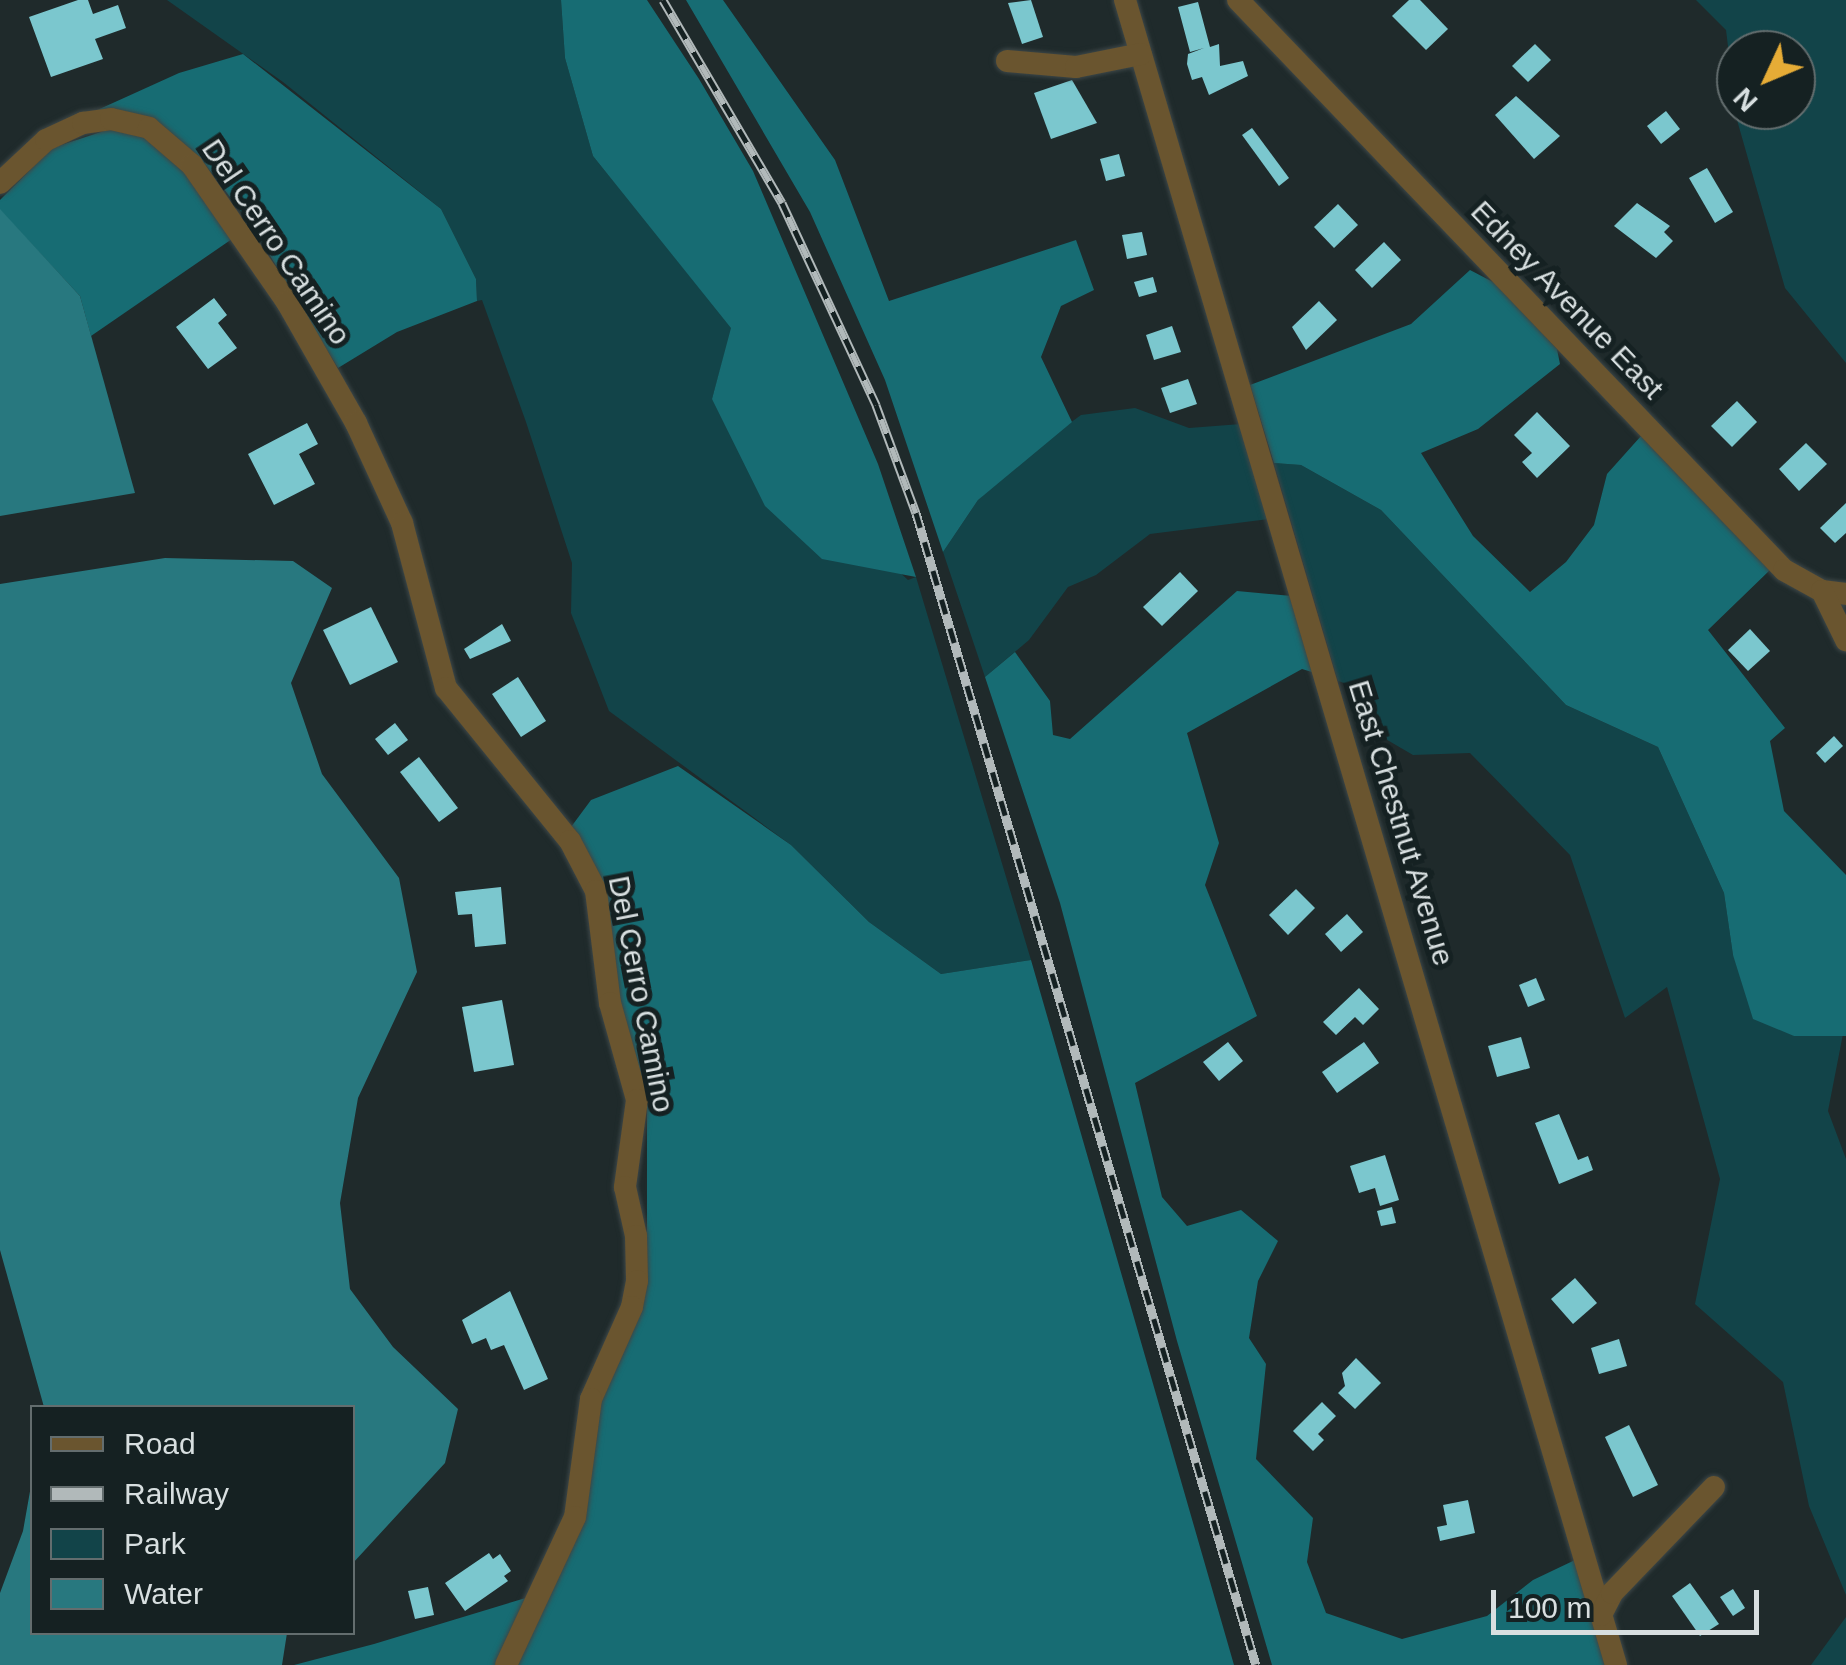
<!DOCTYPE html>
<style>
body{margin:0}
#map{position:relative;width:1846px;height:1665px;overflow:hidden;background:#1f2a2b;font-family:Arial,sans-serif}
div>[style]{position:absolute}
[style*='--x']{left:calc(var(--x)*1px);top:calc(var(--y)*1px);width:calc(var(--w)*1px);rotate:calc(var(--a)*1deg)}
.green>*{inset:0;background:#124449}
.forest>*{inset:0;background:#176c73}
.water>*{inset:0;background:#28787f}
.building>*{inset:0;background:#7bc7ce}
.roads{filter:drop-shadow(0 0 2px #3d4748) drop-shadow(0 0 2px #3d4748)}
.minor>*{height:22px;margin:-11px;padding:0 11px;transform-origin:11px;border-radius:11px;background:#6a552f}
.rail>*{height:9px;margin-top:-4.5px;transform-origin:0;background:repeating-linear-gradient(90deg,#152122 0 15px,#b1b9ba 0 30px);box-sizing:border-box;border-block:2px solid #b1b9ba}
span{translate:-50% -50%;white-space:nowrap;text-align:center;line-height:1.15;-webkit-text-stroke:10px #152122;paint-order:stroke}
.street-label{font-size:30px;color:#d8dfe0}
.legend{position:absolute;left:30px;top:1405px;width:325px;height:230px;box-sizing:border-box;background:#152122;border:2px solid #636d6e;margin:0;padding:12px 18px;list-style:none;font-size:30px;color:#d8dfe0}
.legend li{display:flex;align-items:center;gap:20px;height:50px}
.legend b{width:50px;border:2px solid #636d6e}
.north{position:absolute;left:1716px;top:30px;width:100px;height:100px;box-sizing:border-box;background:#152122;border:2px solid #636d6e;border-radius:50%;rotate:226deg;font-size:28px;font-weight:700;line-height:40px;text-align:center;color:#d8dfe0}
.north::after{content:'';display:block;margin:auto;width:35px;height:45px;background:#e6ac36;clip-path:polygon(50% 0,100% 100%,50% 72%,0 100%)}
.scale{position:absolute;left:1491px;top:1590px;width:268px;height:45px;box-sizing:border-box;border:5px solid #d8dfe0;border-top:0;padding-left:12px;font-size:30px;line-height:35px;white-space:nowrap;color:#d8dfe0;-webkit-text-stroke:8px #152122;paint-order:stroke}
</style>
<div id="map">
<div class="green">
<i style="clip-path:polygon(167px 0,561px 0,565px 58px,593px 156px,732px 328px,712px 399px,908px 580px,916px 577px,1031px 960px,941px 974px,869px 922px,791px 845px,609px 711px,571px 613px,572px 563px,526px 422px,482px 300px,477px 301px,476px 279px,441px 209px,283px 82px)"></i>
<i style="clip-path:polygon(evenodd,1696px 0,1846px 0,1846px 363px,1785px 288px,1737px 120px,1726px 30px,1696px 0,1736px 50px,1796px 50px,1796px 110px,1736px 110px,1736px 50px)"></i>
<i style="clip-path:polygon(1135px 408px,1189px 428px,1241px 424px,1269px 519px,1150px 534px,1096px 575px,1068px 587px,1029px 640px,985px 677px,943px 552px,978px 500px,1022px 458px,1081px 415px)"></i>
<i style="clip-path:polygon(1274px 463px,1301px 465px,1381px 510px,1566px 705px,1658px 747px,1724px 893px,1733px 955px,1794px 1036px,1843px 1034px,1828px 1111px,1846px 1159px,1846px 1595px,1809px 1506px,1783px 1382px,1695px 1304px,1720px 1179px,1667px 987px,1625px 1018px,1570px 855px,1470px 753px,1413px 755px,1365px 727px,1353px 686px,1338px 681px)"></i>
<i style="clip-path:polygon(1846px 1617px,1846px 1665px,1811px 1665px)"></i>
</div>
<div class="forest">
<i style="clip-path:polygon(561px 0,647px 0,699px 79px,753px 171px,878px 464px,916px 577px,822px 559px,765px 506px,712px 399px,731px 328px,593px 156px,565px 58px)"></i>
<i style="clip-path:polygon(686px 0,723px 0,835px 160px,889px 301px,1076px 240px,1094px 290px,1061px 306px,1041px 357px,1072px 422px,978px 500px,943px 552px,885px 380px,810px 212px)"></i>
<i style="clip-path:polygon(243px 54px,441px 209px,476px 279px,477px 301px,397px 332px,338px 368px,252px 226px,201px 159px,155px 120px,93px 112px,179px 73px)"></i>
<i style="clip-path:polygon(110px 129px,144px 137px,185px 172px,232px 239px,91px 336px,80px 296px,0 210px,0 200px,52px 148px)"></i>
<i style="clip-path:polygon(1470px 270px,1495px 283px,1557px 349px,1560px 364px,1478px 429px,1421px 453px,1473px 536px,1530px 592px,1566px 562px,1594px 525px,1607px 474px,1641px 436px,1770px 570px,1708px 630px,1785px 728px,1770px 741px,1784px 811px,1846px 875px,1846px 1036px,1794px 1036px,1753px 1019px,1733px 955px,1724px 893px,1658px 747px,1566px 705px,1381px 510px,1301px 465px,1274px 463px,1250px 385px,1411px 324px)"></i>
<i style="clip-path:polygon(1237px 591px,1292px 596px,1315px 673px,1302px 669px,1187px 733px,1219px 843px,1205px 885px,1257px 1016px,1135px 1083px,1162px 1197px,1187px 1226px,1241px 1210px,1278px 1241px,1258px 1281px,1249px 1338px,1266px 1364px,1256px 1459px,1313px 1518px,1307px 1562px,1326px 1613px,1402px 1639px,1487px 1616px,1533px 1580px,1575px 1560px,1605px 1665px,1272px 1665px,1177px 1341px,1060px 903px,985px 677px,1015px 652px,1050px 701px,1053px 735px,1070px 739px)"></i>
<i style="clip-path:polygon(678px 766px,791px 845px,869px 922px,941px 974px,1031px 960px,1234px 1665px,517px 1665px,584px 1519px,592px 1438px,647px 1229px,647px 1098px,619px 1000px,605px 886px,571px 827px,591px 800px)"></i>
<i style="clip-path:polygon(529px 1597px,496px 1665px,294px 1665px,374px 1644px)"></i>
</div>
<div class="water">
<i style="clip-path:polygon(0 209px,80px 296px,135px 493px,0 516px)"></i>
<i style="clip-path:polygon(165px 558px,293px 561px,332px 588px,291px 683px,322px 774px,399px 878px,417px 972px,358px 1098px,340px 1203px,350px 1289px,393px 1347px,458px 1409px,445px 1463px,353px 1563px,352px 1408px,44px 1407px,0 1250px,0 584px)"></i>
<i style="clip-path:polygon(32px 1480px,32px 1632px,287px 1633px,282px 1665px,0 1665px,0 1593px,23px 1531px)"></i>
</div>
<div class="building">
<i style="clip-path:polygon(78px 0,88px 0,93px 14px,118px 5px,126px 28px,95px 39px,103px 59px,51px 77px,29px 17px)"></i>
<i style="clip-path:polygon(1031px 0,1043px 37px,1022px 44px,1008px 3px)"></i>
<i style="clip-path:polygon(1409px 0,1420px 0,1448px 29px,1426px 50px,1392px 16px)"></i>
<i style="clip-path:polygon(1198px 2px,1210px 47px,1219px 44px,1220px 66px,1243px 61px,1248px 76px,1209px 95px,1202px 77px,1192px 80px,1187px 64px,1188px 54px,1204px 48px,1190px 52px,1178px 7px)"></i>
<i style="clip-path:polygon(1535px 44px,1551px 60px,1528px 82px,1512px 66px)"></i>
<i style="clip-path:polygon(1072px 80px,1097px 123px,1051px 139px,1034px 93px)"></i>
<i style="clip-path:polygon(1516px 96px,1560px 136px,1534px 159px,1495px 115px)"></i>
<i style="clip-path:polygon(1666px 111px,1680px 129px,1661px 144px,1647px 126px)"></i>
<i style="clip-path:polygon(1252px 128px,1289px 178px,1279px 186px,1242px 135px)"></i>
<i style="clip-path:polygon(1119px 154px,1125px 176px,1106px 181px,1100px 159px)"></i>
<i style="clip-path:polygon(1707px 168px,1733px 212px,1715px 223px,1689px 178px)"></i>
<i style="clip-path:polygon(1637px 203px,1670px 226px,1664px 232px,1673px 241px,1656px 258px,1614px 226px)"></i>
<i style="clip-path:polygon(1338px 204px,1358px 225px,1334px 248px,1314px 227px)"></i>
<i style="clip-path:polygon(1142px 232px,1147px 255px,1127px 259px,1122px 235px)"></i>
<i style="clip-path:polygon(1384px 242px,1401px 260px,1372px 288px,1355px 270px)"></i>
<i style="clip-path:polygon(1153px 277px,1157px 292px,1139px 297px,1134px 282px)"></i>
<i style="clip-path:polygon(214px 298px,227px 315px,218px 323px,237px 348px,208px 369px,176px 327px)"></i>
<i style="clip-path:polygon(1319px 301px,1337px 320px,1306px 350px,1292px 327px)"></i>
<i style="clip-path:polygon(1172px 326px,1181px 352px,1154px 360px,1146px 335px)"></i>
<i style="clip-path:polygon(1188px 379px,1197px 404px,1170px 413px,1161px 388px)"></i>
<i style="clip-path:polygon(1737px 401px,1757px 422px,1732px 447px,1711px 426px)"></i>
<i style="clip-path:polygon(1537px 412px,1570px 446px,1537px 478px,1522px 462px,1532px 453px,1514px 435px)"></i>
<i style="clip-path:polygon(307px 423px,318px 444px,299px 454px,315px 484px,274px 505px,248px 454px)"></i>
<i style="clip-path:polygon(1806px 443px,1827px 464px,1799px 491px,1779px 469px)"></i>
<i style="clip-path:polygon(1846px 503px,1846px 533px,1835px 543px,1820px 528px)"></i>
<i style="clip-path:polygon(1180px 572px,1198px 591px,1162px 626px,1143px 607px)"></i>
<i style="clip-path:polygon(371px 607px,398px 662px,350px 685px,323px 630px)"></i>
<i style="clip-path:polygon(502px 624px,511px 641px,470px 659px,464px 649px)"></i>
<i style="clip-path:polygon(1750px 629px,1770px 651px,1748px 671px,1728px 650px)"></i>
<i style="clip-path:polygon(518px 677px,546px 721px,521px 737px,492px 694px)"></i>
<i style="clip-path:polygon(395px 723px,408px 740px,388px 755px,375px 739px)"></i>
<i style="clip-path:polygon(1834px 736px,1843px 746px,1825px 763px,1816px 753px)"></i>
<i style="clip-path:polygon(419px 757px,458px 808px,439px 822px,400px 772px)"></i>
<i style="clip-path:polygon(501px 887px,506px 944px,475px 947px,472px 914px,458px 915px,455px 892px)"></i>
<i style="clip-path:polygon(1296px 889px,1315px 908px,1288px 935px,1269px 915px)"></i>
<i style="clip-path:polygon(1347px 914px,1363px 932px,1341px 952px,1325px 934px)"></i>
<i style="clip-path:polygon(1536px 978px,1545px 1000px,1528px 1007px,1519px 985px)"></i>
<i style="clip-path:polygon(1359px 988px,1379px 1009px,1363px 1025px,1355px 1017px,1336px 1035px,1323px 1022px)"></i>
<i style="clip-path:polygon(502px 1000px,514px 1065px,474px 1072px,462px 1007px)"></i>
<i style="clip-path:polygon(1521px 1037px,1530px 1068px,1497px 1077px,1488px 1046px)"></i>
<i style="clip-path:polygon(1228px 1042px,1243px 1061px,1219px 1081px,1203px 1062px)"></i>
<i style="clip-path:polygon(1364px 1042px,1379px 1063px,1337px 1093px,1322px 1072px)"></i>
<i style="clip-path:polygon(1559px 1114px,1578px 1160px,1588px 1156px,1593px 1170px,1559px 1184px,1535px 1123px)"></i>
<i style="clip-path:polygon(1385px 1155px,1399px 1200px,1380px 1206px,1375px 1188px,1359px 1193px,1350px 1166px)"></i>
<i style="clip-path:polygon(1392px 1207px,1396px 1223px,1381px 1226px,1377px 1211px)"></i>
<i style="clip-path:polygon(1575px 1278px,1597px 1303px,1573px 1324px,1551px 1299px)"></i>
<i style="clip-path:polygon(510px 1291px,548px 1379px,524px 1390px,504px 1345px,491px 1350px,486px 1338px,472px 1344px,462px 1320px)"></i>
<i style="clip-path:polygon(1619px 1339px,1627px 1366px,1599px 1374px,1591px 1348px)"></i>
<i style="clip-path:polygon(1356px 1358px,1381px 1383px,1355px 1409px,1338px 1393px,1345px 1386px,1342px 1373px)"></i>
<i style="clip-path:polygon(1322px 1402px,1336px 1416px,1318px 1434px,1324px 1440px,1313px 1451px,1293px 1431px)"></i>
<i style="clip-path:polygon(1629px 1425px,1658px 1485px,1633px 1497px,1605px 1437px)"></i>
<i style="clip-path:polygon(1468px 1500px,1475px 1533px,1440px 1541px,1437px 1527px,1447px 1525px,1443px 1505px)"></i>
<i style="clip-path:polygon(489px 1553px,493px 1559px,500px 1554px,511px 1571px,504px 1576px,508px 1581px,465px 1611px,445px 1583px)"></i>
<i style="clip-path:polygon(1690px 1583px,1719px 1624px,1700px 1636px,1672px 1596px)"></i>
<i style="clip-path:polygon(428px 1587px,434px 1615px,415px 1619px,408px 1591px)"></i>
<i style="clip-path:polygon(1733px 1589px,1745px 1608px,1733px 1616px,1720px 1597px)"></i>
</div>
<div class="roads">
<div class="minor">
<i style="--x:1125;--y:0;--w:1736;--a:73.57"></i>
<i style="--x:1238;--y:0;--w:789;--a:46.23"></i>
<i style="--x:1784;--y:570;--w:43;--a:28.9"></i>
<i style="--x:1822;--y:591;--w:24;--a:7"></i>
<i style="--x:1007;--y:61;--w:69;--a:5"></i>
<i style="--x:1076;--y:67;--w:66;--a:-11.3"></i>
<i style="--x:0;--y:183;--w:63;--a:-43.1"></i>
<i style="--x:46;--y:140;--w:41;--a:-24.7"></i>
<i style="--x:83;--y:123;--w:28;--a:-8"></i>
<i style="--x:111;--y:119;--w:39;--a:13"></i>
<i style="--x:149;--y:128;--w:57;--a:40.7"></i>
<i style="--x:192;--y:165;--w:167;--a:55.3"></i>
<i style="--x:287;--y:302;--w:139;--a:60.3"></i>
<i style="--x:356;--y:423;--w:110;--a:65.3"></i>
<i style="--x:402;--y:523;--w:171;--a:75.1"></i>
<i style="--x:446;--y:688;--w:197;--a:51"></i>
<i style="--x:570;--y:841;--w:56;--a:62.5"></i>
<i style="--x:596;--y:891;--w:113;--a:82.9"></i>
<i style="--x:610;--y:1003;--w:101;--a:74.4"></i>
<i style="--x:637;--y:1100;--w:88;--a:97.9"></i>
<i style="--x:625;--y:1187;--w:50;--a:77.3"></i>
<i style="--x:636;--y:1236;--w:45;--a:88.7"></i>
<i style="--x:637;--y:1281;--w:26;--a:101"></i>
<i style="--x:632;--y:1307;--w:101;--a:114"></i>
<i style="--x:591;--y:1399;--w:119;--a:97.7"></i>
<i style="--x:575;--y:1517;--w:163;--a:115"></i>
<i style="--x:1822;--y:591;--w:55;--a:63.9"></i>
<i style="--x:1601;--y:1615;--w:25;--a:-63"></i>
<i style="--x:1612;--y:1593;--w:147;--a:-46.1"></i>
</div>
</div>
<div class="rail">
<i style="--x:663;--y:0;--w:235;--a:59.6"></i>
<i style="--x:782;--y:203;--w:223;--a:65"></i>
<i style="--x:876;--y:405;--w:115;--a:69.7"></i>
<i style="--x:916;--y:513;--w:1201;--a:73.56"></i>
</div>
<div class="street-label">
<span style="left:276px;top:242px;rotate:56deg">Del Cerro Camino</span>
<span style="left:1567px;top:300px;rotate:46deg">Edney Avenue East</span>
<span style="left:1401px;top:823px;rotate:73deg">East Chestnut Avenue</span>
<span style="left:641px;top:994px;rotate:79deg">Del Cerro Camino</span>
</div>
<ul class="legend">
<li><b style="height:12px;background:#6a552f"></b>Road</li>
<li><b style="height:12px;background:#b1b9ba"></b>Railway</li>
<li><b style="height:28px;background:#124449"></b>Park</li>
<li><b style="height:28px;background:#28787f"></b>Water</li>
</ul>
<div class="north">N</div>
<div class="scale">100 m</div>
</div>
